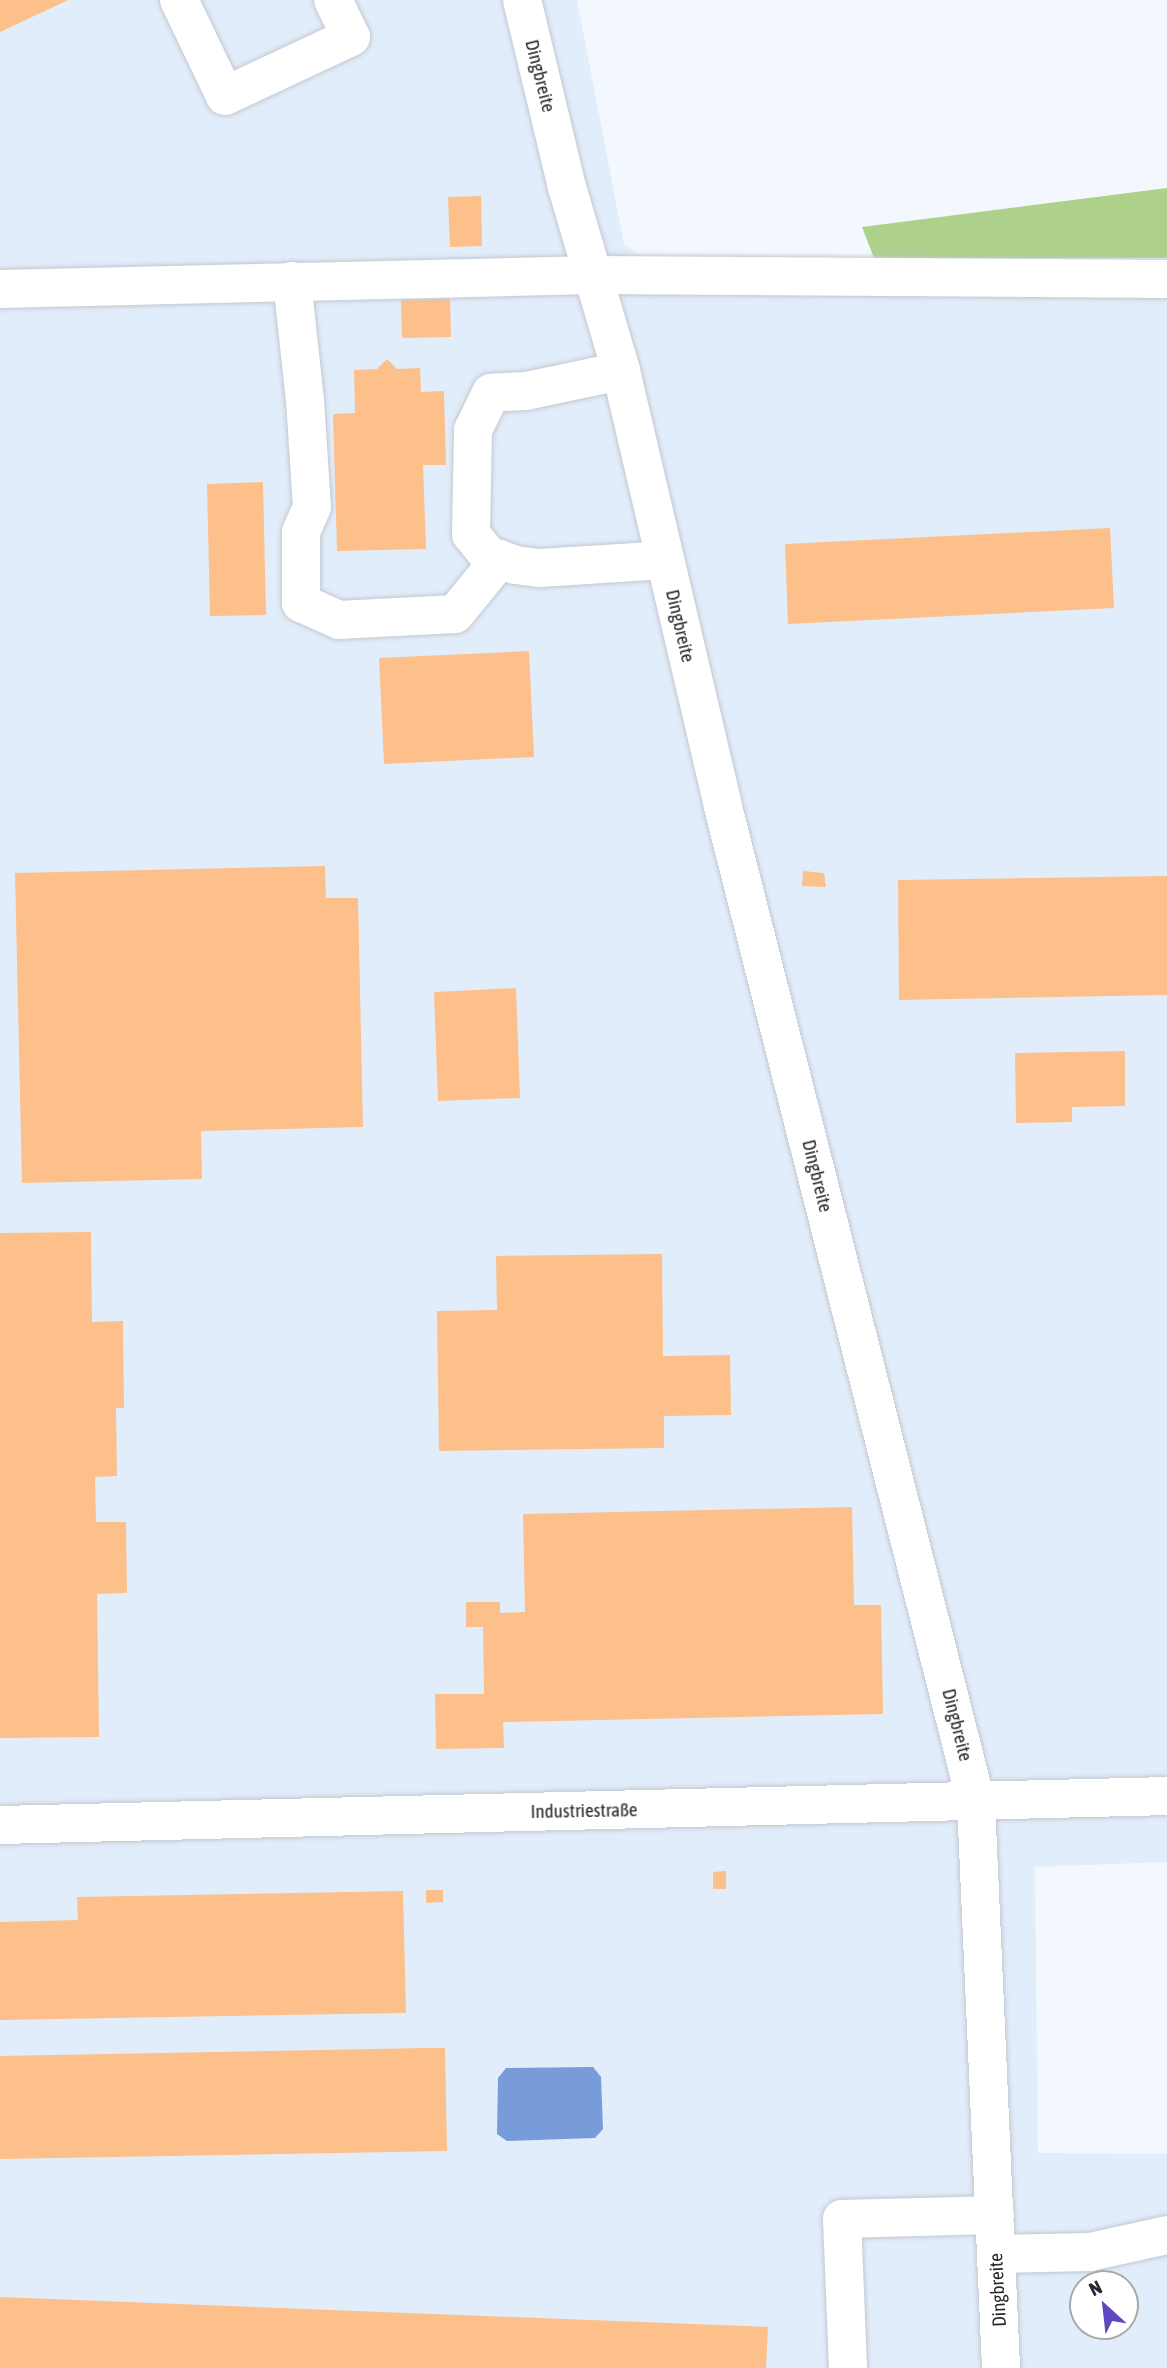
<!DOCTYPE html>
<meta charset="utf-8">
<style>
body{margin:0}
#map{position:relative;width:1167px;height:2368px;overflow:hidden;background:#f3f8fe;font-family:"Asap Condensed",sans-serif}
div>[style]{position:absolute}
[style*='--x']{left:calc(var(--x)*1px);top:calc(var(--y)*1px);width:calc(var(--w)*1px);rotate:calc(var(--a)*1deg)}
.built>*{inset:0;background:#e2edfb}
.forest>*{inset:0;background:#add08b}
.water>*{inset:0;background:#779cd9}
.building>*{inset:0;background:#fdc08a}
.roads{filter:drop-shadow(0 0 2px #c3c8d0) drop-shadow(0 0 2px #c3c8d0)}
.minor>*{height:38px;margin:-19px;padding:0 19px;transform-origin:19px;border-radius:19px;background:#fff}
span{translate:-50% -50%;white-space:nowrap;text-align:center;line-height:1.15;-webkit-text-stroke:5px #fff;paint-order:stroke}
.street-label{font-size:19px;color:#27292c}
.north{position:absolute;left:1069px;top:2270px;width:70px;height:70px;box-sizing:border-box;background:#fff;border:2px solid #a9a9ab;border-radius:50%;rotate:333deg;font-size:19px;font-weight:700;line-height:28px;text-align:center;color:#27292c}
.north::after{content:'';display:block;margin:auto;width:24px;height:32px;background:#6047c0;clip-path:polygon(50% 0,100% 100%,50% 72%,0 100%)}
</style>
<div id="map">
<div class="built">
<i style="clip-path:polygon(evenodd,0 0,577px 0,624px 244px,640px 256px,643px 274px,1167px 278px,1167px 1862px,1035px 1867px,1038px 2153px,1167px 2154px,1167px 2368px,0 2368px,0 0,1083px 2284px,1125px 2284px,1125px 2326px,1083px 2326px,1083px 2284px)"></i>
</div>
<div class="forest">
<i style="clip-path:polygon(1167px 188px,1167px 258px,874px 258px,862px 227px)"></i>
</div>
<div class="water">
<i style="clip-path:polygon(593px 2067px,601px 2077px,603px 2129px,595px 2138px,507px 2141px,497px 2134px,498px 2078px,506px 2068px)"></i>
</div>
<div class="building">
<i style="clip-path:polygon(0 0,68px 0,0 32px)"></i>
<i style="clip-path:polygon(481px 196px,482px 246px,450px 247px,448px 197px)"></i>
<i style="clip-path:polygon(450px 299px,451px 337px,402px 338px,401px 300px)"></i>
<i style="clip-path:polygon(387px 359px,397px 369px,420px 368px,421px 392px,444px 391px,446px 465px,423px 465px,426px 549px,337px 551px,333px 414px,355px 413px,354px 370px,377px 369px)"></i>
<i style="clip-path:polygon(263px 482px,266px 615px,210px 616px,207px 484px)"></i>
<i style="clip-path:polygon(1110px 528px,1114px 608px,788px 624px,785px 544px)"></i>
<i style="clip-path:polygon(529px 651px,534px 757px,384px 764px,379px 658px)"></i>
<i style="clip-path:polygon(325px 866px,326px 898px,358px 898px,363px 1127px,201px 1131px,202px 1179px,22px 1183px,15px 873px)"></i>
<i style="clip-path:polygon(803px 871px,824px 873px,826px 887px,802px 886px)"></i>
<i style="clip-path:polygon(1167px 876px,1167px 995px,899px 1000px,898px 880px)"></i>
<i style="clip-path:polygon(516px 988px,520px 1098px,438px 1101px,434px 992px)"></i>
<i style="clip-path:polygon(1125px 1051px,1125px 1106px,1072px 1107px,1072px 1122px,1016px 1123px,1015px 1053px)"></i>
<i style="clip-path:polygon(91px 1232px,92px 1322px,123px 1321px,124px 1408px,116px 1408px,117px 1476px,95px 1477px,96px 1522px,126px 1522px,127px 1593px,97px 1594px,99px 1737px,0 1738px,0 1233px)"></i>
<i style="clip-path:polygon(662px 1254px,663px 1356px,730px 1355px,731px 1415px,664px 1416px,664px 1448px,439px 1451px,437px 1311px,497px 1310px,496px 1256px)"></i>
<i style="clip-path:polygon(852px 1507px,854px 1605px,881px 1605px,883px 1714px,503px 1722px,504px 1748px,436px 1749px,435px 1694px,484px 1694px,483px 1627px,466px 1627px,466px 1602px,500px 1602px,500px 1613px,525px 1612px,523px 1514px)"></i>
<i style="clip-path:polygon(726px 1871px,726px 1889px,713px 1889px,713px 1872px)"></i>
<i style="clip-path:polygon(426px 1890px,443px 1890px,443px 1902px,426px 1903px)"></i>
<i style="clip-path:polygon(403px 1891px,406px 2013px,0 2020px,0 1922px,78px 1920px,77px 1897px)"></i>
<i style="clip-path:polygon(427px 2048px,445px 2048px,447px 2151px,0 2159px,0 2056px)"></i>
<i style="clip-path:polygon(0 2297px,768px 2327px,766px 2368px,0 2368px)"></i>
</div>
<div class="roads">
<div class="minor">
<i style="--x:179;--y:0;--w:106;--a:64.4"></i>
<i style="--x:225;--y:96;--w:139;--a:-25.1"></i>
<i style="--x:351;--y:37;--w:41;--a:-115.9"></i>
<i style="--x:522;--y:0;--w:192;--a:76.5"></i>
<i style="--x:567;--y:187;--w:192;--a:73.6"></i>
<i style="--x:621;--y:371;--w:444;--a:76.8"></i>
<i style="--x:722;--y:803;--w:1031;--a:75.73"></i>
<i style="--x:976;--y:1802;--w:567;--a:87.47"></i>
<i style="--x:292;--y:281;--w:120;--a:83.8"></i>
<i style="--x:305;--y:400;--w:107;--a:86.3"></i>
<i style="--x:312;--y:507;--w:27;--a:114"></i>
<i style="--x:301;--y:532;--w:71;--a:90"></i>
<i style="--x:301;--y:603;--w:42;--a:24.1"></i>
<i style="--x:339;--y:620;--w:116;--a:-3"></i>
<i style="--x:455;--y:614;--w:71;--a:-50.7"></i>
<i style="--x:0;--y:289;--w:593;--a:-1.35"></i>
<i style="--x:593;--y:275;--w:574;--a:0.4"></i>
<i style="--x:621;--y:371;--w:97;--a:168.1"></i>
<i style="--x:526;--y:391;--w:35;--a:177"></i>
<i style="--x:491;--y:393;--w:41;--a:115.9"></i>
<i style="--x:473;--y:430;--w:104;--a:91.1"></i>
<i style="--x:471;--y:534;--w:27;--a:51"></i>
<i style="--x:488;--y:555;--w:29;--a:20"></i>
<i style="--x:515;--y:565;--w:24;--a:7"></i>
<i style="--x:539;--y:568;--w:126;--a:-3.6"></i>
<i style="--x:0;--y:1825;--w:1167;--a:-1.42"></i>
<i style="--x:996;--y:2254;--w:94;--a:-1.2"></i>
<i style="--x:1090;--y:2252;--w:79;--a:-12.4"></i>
<i style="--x:848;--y:2368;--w:149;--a:-92.3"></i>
<i style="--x:842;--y:2219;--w:153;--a:-1.5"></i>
</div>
</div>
<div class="street-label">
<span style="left:540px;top:76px;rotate:76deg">Dingbreite</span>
<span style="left:680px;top:626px;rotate:77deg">Dingbreite</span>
<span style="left:817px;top:1176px;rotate:76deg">Dingbreite</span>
<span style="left:957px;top:1725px;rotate:76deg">Dingbreite</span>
<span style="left:584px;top:1811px;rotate:-1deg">Industriestraße</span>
<span style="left:998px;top:2290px;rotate:-93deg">Dingbreite</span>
</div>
<div class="north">N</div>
</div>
